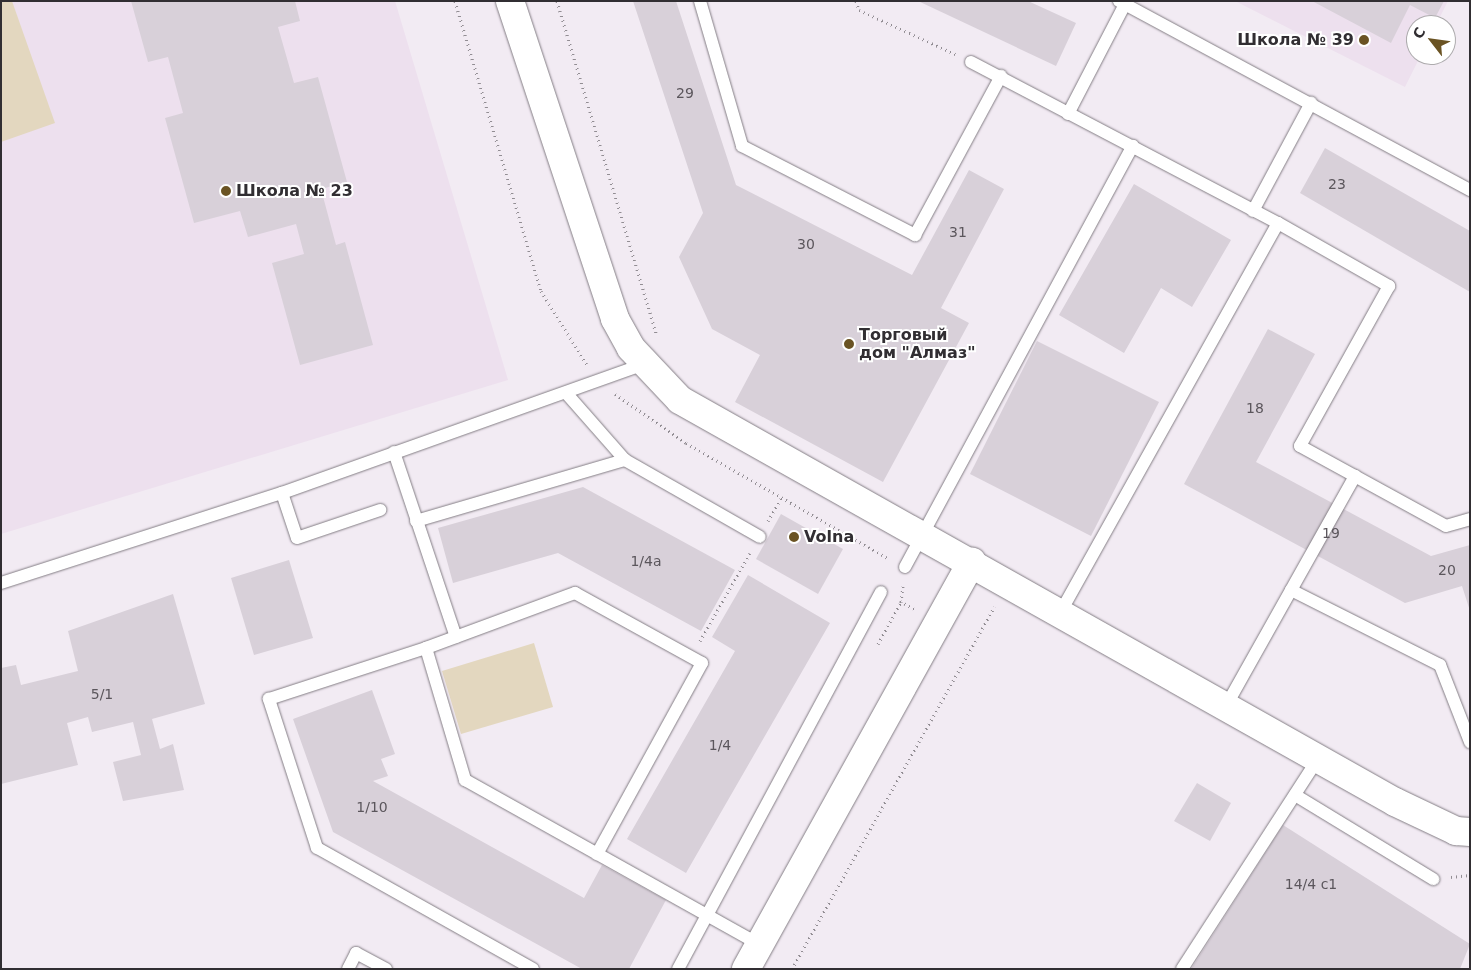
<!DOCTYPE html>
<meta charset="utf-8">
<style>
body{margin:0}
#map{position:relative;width:1471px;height:970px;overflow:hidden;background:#f2ebf3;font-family:"DejaVu Sans",sans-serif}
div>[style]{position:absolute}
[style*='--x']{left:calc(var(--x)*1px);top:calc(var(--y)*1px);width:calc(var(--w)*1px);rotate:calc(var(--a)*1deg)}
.built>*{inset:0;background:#ede0ee}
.green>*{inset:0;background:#e3d7bf}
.building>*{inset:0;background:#d8d0d9}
.path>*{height:3px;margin-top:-1.5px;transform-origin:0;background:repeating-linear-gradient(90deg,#928d93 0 1px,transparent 0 5px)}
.roads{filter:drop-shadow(0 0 1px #837d84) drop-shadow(0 0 1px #837d84)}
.service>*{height:12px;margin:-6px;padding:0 6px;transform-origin:6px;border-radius:6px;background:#fff}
.tertiary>*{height:28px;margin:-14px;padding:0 14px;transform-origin:14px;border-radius:14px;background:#fff}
.dots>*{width:14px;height:14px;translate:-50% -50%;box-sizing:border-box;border:2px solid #fff;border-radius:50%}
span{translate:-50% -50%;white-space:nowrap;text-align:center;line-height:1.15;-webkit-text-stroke:4px #fff;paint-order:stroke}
.number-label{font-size:14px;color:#5b565c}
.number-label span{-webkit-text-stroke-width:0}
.poi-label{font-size:16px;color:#312e32;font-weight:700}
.right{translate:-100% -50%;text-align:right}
.left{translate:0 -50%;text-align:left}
.frame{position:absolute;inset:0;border:2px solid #312e32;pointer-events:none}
.north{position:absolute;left:1406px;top:15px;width:50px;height:50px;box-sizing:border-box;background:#fff;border:1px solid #adabad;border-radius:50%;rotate:300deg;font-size:14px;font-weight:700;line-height:20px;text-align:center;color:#312e32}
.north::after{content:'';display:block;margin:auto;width:18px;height:22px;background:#6a5323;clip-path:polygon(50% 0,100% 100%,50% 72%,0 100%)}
</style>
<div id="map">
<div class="built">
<i style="clip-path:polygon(1px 1px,395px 1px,508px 380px,1px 534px)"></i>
<i style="clip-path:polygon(1235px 1px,1448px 1px,1436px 25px,1416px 25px,1416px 55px,1421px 55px,1405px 87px)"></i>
</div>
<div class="green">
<i style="clip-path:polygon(1px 1px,12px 1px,55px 123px,1px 142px)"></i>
<i style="clip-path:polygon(534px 643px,553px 707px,461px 734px,442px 671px)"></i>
</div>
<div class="building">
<i style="clip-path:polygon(131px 1px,295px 1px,300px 21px,278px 27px,294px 83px,318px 77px,347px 182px,321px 189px,336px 245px,345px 242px,373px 345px,300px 365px,272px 263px,304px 254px,296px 224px,248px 237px,240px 211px,194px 223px,165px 118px,183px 113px,168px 57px,148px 62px)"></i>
<i style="clip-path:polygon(633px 1px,676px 1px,736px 185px,912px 275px,969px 170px,1004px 189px,941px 308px,969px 323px,883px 482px,735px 402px,760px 355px,712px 329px,679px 257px,703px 213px)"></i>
<i style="clip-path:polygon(918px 1px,1028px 1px,1076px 23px,1056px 66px)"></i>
<i style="clip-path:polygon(1312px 1px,1444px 1px,1435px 18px,1410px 5px,1391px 43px)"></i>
<i style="clip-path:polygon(1325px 148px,1470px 231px,1470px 292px,1300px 193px)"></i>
<i style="clip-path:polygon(1134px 184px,1231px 240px,1192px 307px,1161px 288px,1124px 353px,1059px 315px)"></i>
<i style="clip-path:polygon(1268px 329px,1315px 354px,1256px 462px,1431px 556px,1470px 545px,1470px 611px,1462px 586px,1405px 603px,1184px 484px)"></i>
<i style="clip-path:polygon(1037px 341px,1159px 402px,1091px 536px,970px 474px)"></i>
<i style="clip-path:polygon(583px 487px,735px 570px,701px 631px,558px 553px,453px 583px,438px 528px)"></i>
<i style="clip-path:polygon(781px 514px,843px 549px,818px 594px,756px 559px)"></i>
<i style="clip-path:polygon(289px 560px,313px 638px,254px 655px,231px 578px)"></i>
<i style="clip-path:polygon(748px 575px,830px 623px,686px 873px,627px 839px,735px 651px,712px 637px)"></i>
<i style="clip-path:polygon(173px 594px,205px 704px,152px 719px,160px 749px,173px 744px,184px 790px,123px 801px,113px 762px,141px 755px,133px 722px,92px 732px,88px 717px,67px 723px,78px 765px,1px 784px,1px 668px,16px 665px,21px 685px,78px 671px,68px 631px)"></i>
<i style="clip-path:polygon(372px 690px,395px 754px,381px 759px,388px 776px,373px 781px,584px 898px,602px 865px,666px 900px,629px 969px,582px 969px,333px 832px,293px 719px)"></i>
<i style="clip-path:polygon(1197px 783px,1231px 803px,1210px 841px,1174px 821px)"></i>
<i style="clip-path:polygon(1283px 825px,1470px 944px,1460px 969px,1191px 969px)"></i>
</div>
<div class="path">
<i style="--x:455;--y:1;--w:302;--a:73.5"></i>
<i style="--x:541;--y:291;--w:87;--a:58.1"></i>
<i style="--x:557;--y:1;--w:347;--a:73.4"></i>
<i style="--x:856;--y:1;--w:9;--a:72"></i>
<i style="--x:859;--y:10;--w:106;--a:24.6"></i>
<i style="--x:615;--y:394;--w:86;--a:34.6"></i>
<i style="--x:686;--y:443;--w:232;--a:29.7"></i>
<i style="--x:768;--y:521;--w:28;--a:-60"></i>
<i style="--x:900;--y:601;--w:18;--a:29"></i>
<i style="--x:700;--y:641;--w:101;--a:-60.4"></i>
<i style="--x:878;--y:644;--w:48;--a:-61.3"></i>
<i style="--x:901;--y:602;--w:16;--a:-83"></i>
<i style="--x:1451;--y:877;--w:19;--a:-6"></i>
<i style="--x:792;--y:969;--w:415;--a:-60.8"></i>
</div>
<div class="roads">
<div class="service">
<i style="--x:700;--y:1;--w:151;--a:73.8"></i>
<i style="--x:742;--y:146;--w:195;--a:27.2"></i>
<i style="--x:915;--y:235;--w:181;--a:-61.6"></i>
<i style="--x:1119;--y:1;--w:399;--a:28.3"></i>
<i style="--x:971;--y:62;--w:347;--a:27.7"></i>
<i style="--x:1278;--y:223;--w:445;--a:119.2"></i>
<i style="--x:1068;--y:114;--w:124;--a:-62.6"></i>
<i style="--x:1253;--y:211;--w:123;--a:-61.8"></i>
<i style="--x:1278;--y:223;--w:128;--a:29.6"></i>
<i style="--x:1389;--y:286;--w:183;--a:119.1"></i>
<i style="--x:1300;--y:446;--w:166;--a:28.7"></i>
<i style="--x:1446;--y:526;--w:25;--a:-16"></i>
<i style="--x:567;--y:394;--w:88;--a:48.7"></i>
<i style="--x:625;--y:460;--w:155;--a:29.7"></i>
<i style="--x:394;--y:452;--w:195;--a:71.5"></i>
<i style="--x:282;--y:493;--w:47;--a:71.6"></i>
<i style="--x:297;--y:538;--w:88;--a:-18.6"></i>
<i style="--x:416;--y:521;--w:218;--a:-16.3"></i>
<i style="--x:905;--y:567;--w:479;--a:-61.6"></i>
<i style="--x:1;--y:583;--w:295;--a:-17.8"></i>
<i style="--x:282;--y:493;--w:385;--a:-19.6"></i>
<i style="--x:1291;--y:590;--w:167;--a:26.7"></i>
<i style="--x:1440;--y:665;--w:83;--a:68.7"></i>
<i style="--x:426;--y:648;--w:159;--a:-20.3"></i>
<i style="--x:575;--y:593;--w:145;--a:28.9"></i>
<i style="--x:702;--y:663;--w:218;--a:118.8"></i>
<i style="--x:1226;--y:706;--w:264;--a:-60.7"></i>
<i style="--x:1295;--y:795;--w:162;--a:31.3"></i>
<i style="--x:348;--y:969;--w:18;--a:-63"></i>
<i style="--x:356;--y:953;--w:34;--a:28"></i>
<i style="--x:533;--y:969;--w:248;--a:-150.7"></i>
<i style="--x:317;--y:848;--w:157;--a:-107.9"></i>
<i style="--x:269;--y:699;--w:165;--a:-18"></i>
<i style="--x:426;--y:648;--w:138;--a:73.5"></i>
<i style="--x:465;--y:780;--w:338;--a:29.2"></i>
<i style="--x:678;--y:969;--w:428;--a:-61.7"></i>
<i style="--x:1182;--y:969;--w:250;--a:-57.1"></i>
</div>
<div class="tertiary">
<i style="--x:510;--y:1;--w:335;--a:71.7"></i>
<i style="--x:615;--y:319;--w:33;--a:61"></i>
<i style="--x:631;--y:348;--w:71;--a:46.7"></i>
<i style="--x:680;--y:400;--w:820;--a:29.35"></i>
<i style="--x:1395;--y:802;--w:68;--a:25.4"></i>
<i style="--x:1456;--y:831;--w:14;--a:4"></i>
<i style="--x:746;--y:969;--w:466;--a:-61"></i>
</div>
</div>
<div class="dots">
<i style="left:1364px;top:40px;background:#6a5323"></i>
<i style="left:226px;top:191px;background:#6a5323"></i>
<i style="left:849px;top:344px;background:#6a5323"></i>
<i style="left:794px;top:537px;background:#6a5323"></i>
</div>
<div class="number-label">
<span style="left:685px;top:93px">29</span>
<span style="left:1337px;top:184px">23</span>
<span style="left:958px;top:232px">31</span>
<span style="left:806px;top:244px">30</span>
<span style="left:1255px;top:408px">18</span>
<span style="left:1331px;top:533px">19</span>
<span style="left:646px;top:561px">1/4а</span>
<span style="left:1447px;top:570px">20</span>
<span style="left:102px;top:694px">5/1</span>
<span style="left:720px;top:745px">1/4</span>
<span style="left:372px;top:807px">1/10</span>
<span style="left:1311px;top:884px">14/4 с1</span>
</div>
<div class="poi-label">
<span class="right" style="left:1354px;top:40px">Школа № 39</span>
<span class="left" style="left:236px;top:191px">Школа № 23</span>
<span class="left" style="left:859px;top:344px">Торговый<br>дом "Алмаз"</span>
<span class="left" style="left:804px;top:537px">Volna</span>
</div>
<div class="frame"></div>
<div class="north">С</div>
</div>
